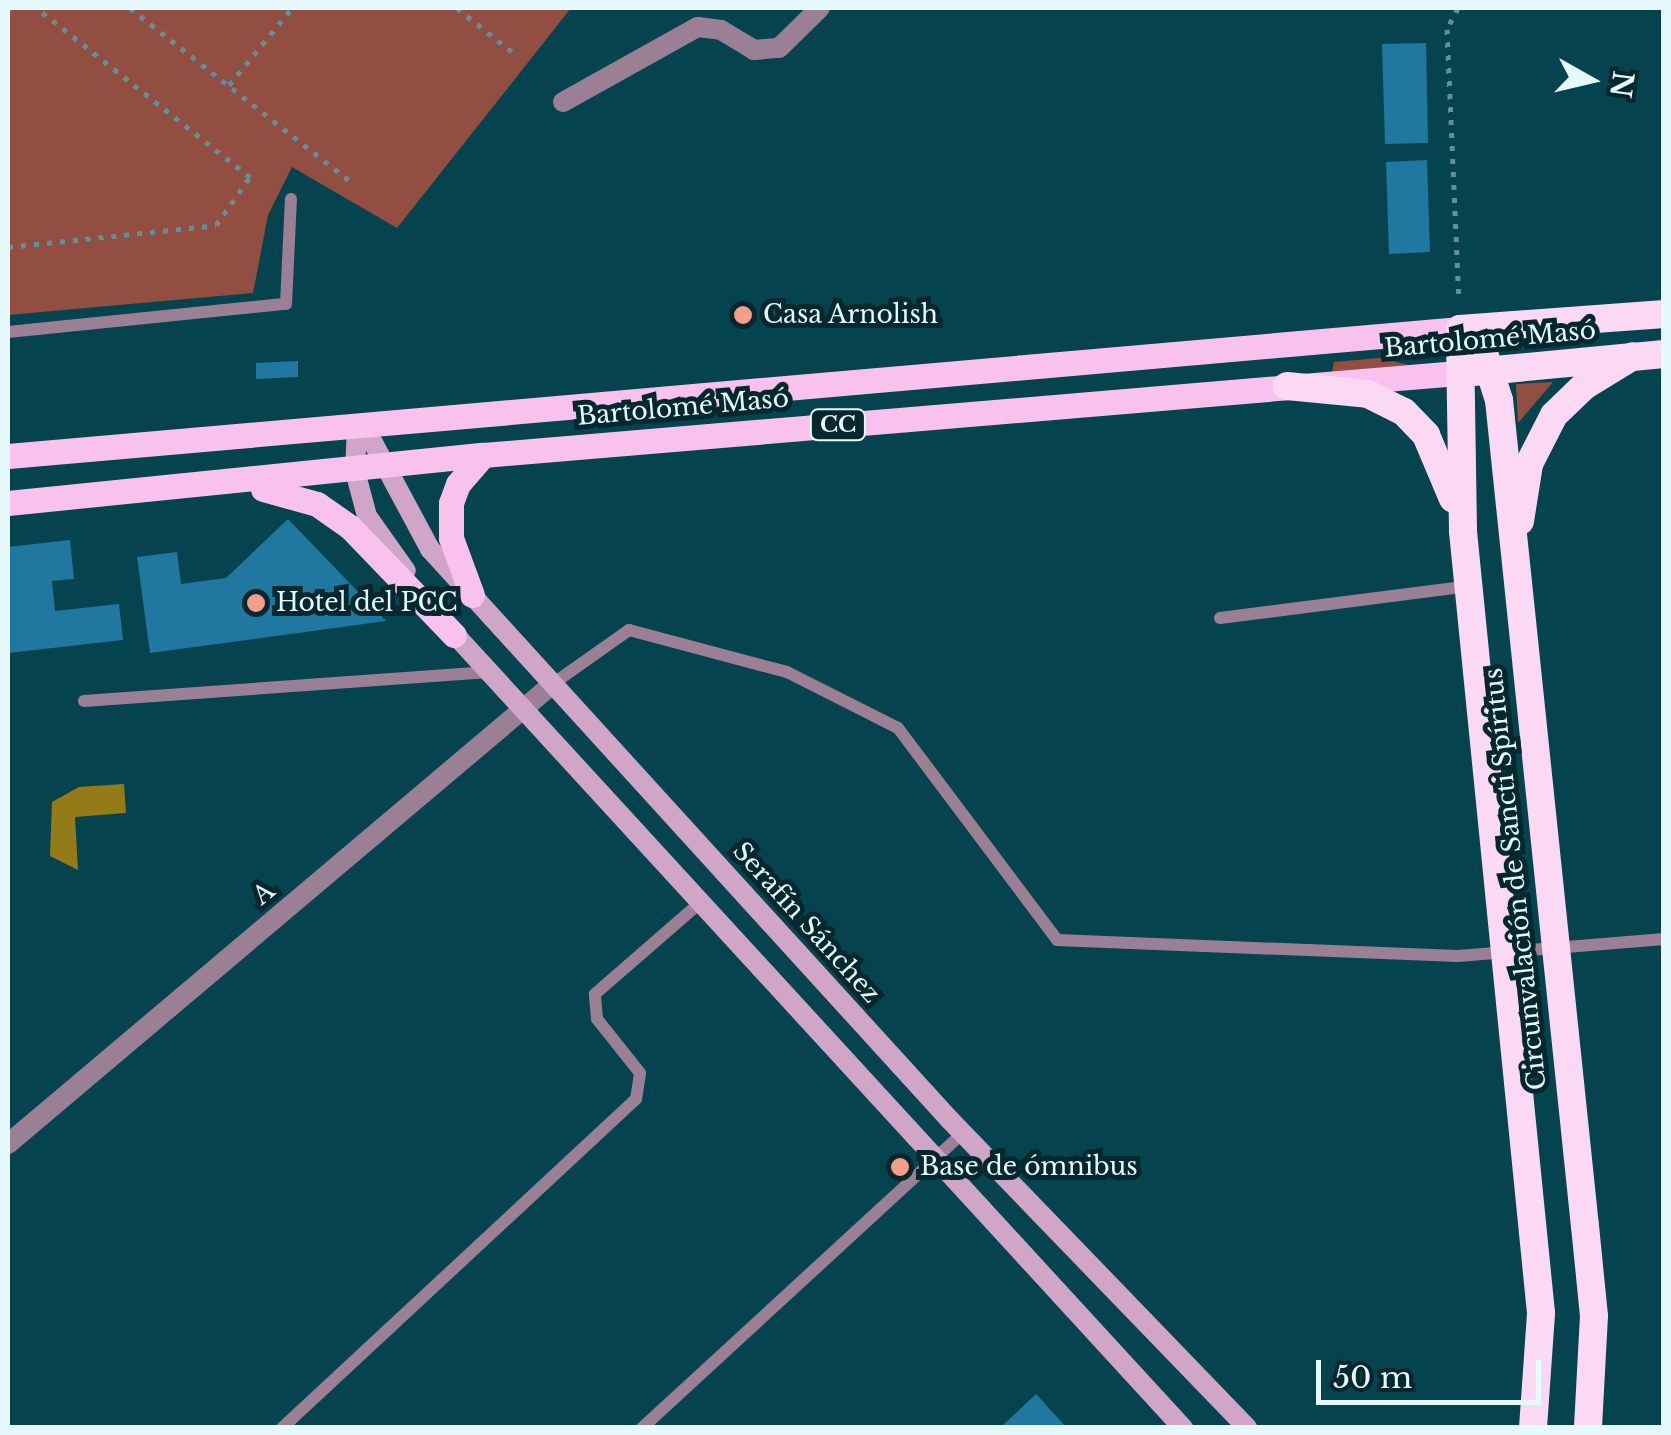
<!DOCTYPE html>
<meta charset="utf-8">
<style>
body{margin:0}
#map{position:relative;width:1671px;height:1435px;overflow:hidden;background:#05444f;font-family:"Libre Baskerville",serif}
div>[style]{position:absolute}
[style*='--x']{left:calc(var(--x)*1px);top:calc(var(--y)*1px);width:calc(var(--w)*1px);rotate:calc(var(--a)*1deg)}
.green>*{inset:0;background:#924e40}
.water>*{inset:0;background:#947b17}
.building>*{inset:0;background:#2078a0}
.path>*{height:5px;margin-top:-2.5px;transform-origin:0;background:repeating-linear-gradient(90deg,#639098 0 5px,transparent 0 13px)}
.service>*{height:12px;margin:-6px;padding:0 6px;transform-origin:6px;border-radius:6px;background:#9b8095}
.minor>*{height:20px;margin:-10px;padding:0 10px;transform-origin:10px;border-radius:10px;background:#9b8095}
.tertiary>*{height:20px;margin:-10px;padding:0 10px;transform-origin:10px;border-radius:10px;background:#9b8095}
.secondary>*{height:20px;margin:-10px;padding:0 10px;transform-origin:10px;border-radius:10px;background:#d0a5c8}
.primary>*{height:25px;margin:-12.5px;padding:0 12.5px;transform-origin:12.5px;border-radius:12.5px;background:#f9c2ee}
.trunk>*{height:28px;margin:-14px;padding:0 14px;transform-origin:14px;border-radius:14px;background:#fbd9f4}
.dots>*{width:28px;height:28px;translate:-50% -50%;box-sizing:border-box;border:5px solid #05282f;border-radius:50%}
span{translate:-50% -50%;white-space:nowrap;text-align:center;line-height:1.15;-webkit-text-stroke:10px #05282f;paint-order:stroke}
.shield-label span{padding:2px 8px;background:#05282f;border:2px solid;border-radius:8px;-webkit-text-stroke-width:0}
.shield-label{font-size:22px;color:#e6f9fd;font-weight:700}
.poi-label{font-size:25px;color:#e6f9fd}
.left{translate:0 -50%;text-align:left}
.street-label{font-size:25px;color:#e6f9fd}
.frame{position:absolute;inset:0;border:10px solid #e6f9fd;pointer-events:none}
.north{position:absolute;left:1541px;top:30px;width:100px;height:100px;-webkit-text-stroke:8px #05282f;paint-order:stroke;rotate:98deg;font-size:28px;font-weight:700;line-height:40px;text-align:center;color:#e6f9fd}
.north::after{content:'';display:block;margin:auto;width:35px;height:45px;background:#e6f9fd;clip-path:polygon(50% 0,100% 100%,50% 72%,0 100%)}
.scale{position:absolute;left:1316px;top:1360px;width:225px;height:45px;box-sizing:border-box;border:5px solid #e6f9fd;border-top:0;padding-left:12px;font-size:30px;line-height:35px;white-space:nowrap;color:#e6f9fd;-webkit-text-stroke:8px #05282f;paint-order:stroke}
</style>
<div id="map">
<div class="green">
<i style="clip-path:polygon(8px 8px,571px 8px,397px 228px,292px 167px,268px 215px,253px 293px,8px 315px)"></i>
<i style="clip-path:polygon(1379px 358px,1409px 365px,1332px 372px,1334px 362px)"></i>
<i style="clip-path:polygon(1553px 382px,1518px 423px,1516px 384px)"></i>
</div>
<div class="water">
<i style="clip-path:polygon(124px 784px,126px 813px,75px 817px,78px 870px,50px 856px,52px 802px,79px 787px)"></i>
</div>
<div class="building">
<i style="clip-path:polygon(1426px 43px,1428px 143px,1385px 144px,1382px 44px)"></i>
<i style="clip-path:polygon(1427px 160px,1430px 252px,1389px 254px,1386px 162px)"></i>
<i style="clip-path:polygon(298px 361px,298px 377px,256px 379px,256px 363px)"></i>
<i style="clip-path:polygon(288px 519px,386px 621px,150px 653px,137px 557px,177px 552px,181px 584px,226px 578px)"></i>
<i style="clip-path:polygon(70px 540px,74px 579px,52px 581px,55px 611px,119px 604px,123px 640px,8px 653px,8px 547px)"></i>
<i style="clip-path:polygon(1036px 1394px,1067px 1428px,1000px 1428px)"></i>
</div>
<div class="path">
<i style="--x:130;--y:8;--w:281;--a:38.2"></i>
<i style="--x:457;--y:8;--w:75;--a:38.5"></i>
<i style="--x:1458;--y:8;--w:24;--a:118"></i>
<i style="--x:1447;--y:29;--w:272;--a:87.5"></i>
<i style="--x:8;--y:10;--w:2;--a:-63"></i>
<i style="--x:229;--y:85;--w:99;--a:-50.7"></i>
<i style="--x:8;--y:247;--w:209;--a:-6"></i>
<i style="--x:216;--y:225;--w:59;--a:-54.7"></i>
<i style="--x:250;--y:177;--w:272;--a:-141.6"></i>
</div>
<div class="service">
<i style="--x:8;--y:332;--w:279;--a:-5.8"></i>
<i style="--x:286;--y:304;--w:105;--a:-87.3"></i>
<i style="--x:1220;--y:618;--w:251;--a:-7.3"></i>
<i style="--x:554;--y:683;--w:92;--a:-35.2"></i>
<i style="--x:629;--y:630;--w:163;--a:14.9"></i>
<i style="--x:787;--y:672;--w:124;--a:26.8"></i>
<i style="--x:898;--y:728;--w:265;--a:53.1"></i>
<i style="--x:1057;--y:940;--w:401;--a:2.3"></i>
<i style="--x:1458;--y:956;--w:207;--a:-4.7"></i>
<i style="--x:84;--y:701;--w:406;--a:-4.1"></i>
<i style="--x:282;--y:1428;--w:483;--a:-42.9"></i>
<i style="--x:636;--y:1099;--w:26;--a:-81"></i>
<i style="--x:640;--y:1073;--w:69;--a:-128.5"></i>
<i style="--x:597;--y:1019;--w:25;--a:-95"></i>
<i style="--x:595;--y:994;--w:140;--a:-41"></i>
<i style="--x:642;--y:1428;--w:436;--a:-42.6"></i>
</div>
<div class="minor">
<i style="--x:563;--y:102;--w:154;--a:-29.1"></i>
<i style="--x:698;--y:27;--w:23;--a:7"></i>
<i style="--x:721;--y:30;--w:39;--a:31"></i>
<i style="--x:754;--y:50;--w:25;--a:-5"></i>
<i style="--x:779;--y:48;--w:57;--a:-44.3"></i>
</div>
<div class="tertiary">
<i style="--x:8;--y:1144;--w:715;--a:-40.18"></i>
</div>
<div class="secondary">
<i style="--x:357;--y:426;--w:45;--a:92.5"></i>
<i style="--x:355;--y:471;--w:47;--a:75.1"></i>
<i style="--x:367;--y:516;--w:67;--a:54.7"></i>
<i style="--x:364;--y:426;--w:140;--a:61.8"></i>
<i style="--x:430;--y:549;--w:772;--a:47.68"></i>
<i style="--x:950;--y:1120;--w:428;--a:46"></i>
<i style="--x:447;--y:626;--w:1089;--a:47.46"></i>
</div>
<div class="primary">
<i style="--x:8;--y:456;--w:1458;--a:-5"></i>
<i style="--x:263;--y:489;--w:56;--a:15.5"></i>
<i style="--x:317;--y:504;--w:40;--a:34.9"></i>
<i style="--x:350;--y:527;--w:150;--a:46.1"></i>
<i style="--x:8;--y:503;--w:477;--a:-5.8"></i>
<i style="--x:483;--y:455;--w:978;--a:-4.81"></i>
<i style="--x:472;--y:595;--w:61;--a:-110.2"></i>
<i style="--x:451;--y:538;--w:35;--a:-90"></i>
<i style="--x:451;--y:503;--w:20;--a:-70"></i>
<i style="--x:458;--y:484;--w:38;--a:-49"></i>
</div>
<div class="trunk">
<i style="--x:1476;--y:328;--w:76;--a:72.3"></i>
<i style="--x:1499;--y:400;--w:830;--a:84.06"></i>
<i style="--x:1585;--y:1226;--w:90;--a:84.3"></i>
<i style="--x:1594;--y:1316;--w:112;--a:93.1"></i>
<i style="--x:1474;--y:372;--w:191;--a:-5.4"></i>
<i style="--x:1287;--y:386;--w:81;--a:5.6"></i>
<i style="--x:1368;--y:394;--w:40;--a:26.6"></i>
<i style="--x:1404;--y:412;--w:32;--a:46"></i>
<i style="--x:1426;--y:435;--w:69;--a:67.1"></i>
<i style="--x:1520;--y:521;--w:58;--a:-81"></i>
<i style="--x:1529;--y:464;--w:55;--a:-63"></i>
<i style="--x:1554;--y:415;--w:42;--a:-44"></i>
<i style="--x:1584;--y:386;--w:57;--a:-31.5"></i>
<i style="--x:1533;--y:1428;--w:115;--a:-86"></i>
<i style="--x:1541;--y:1313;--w:786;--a:-95.7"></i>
<i style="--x:1463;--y:531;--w:202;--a:-90.9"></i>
<i style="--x:1460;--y:329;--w:205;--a:-4.2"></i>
</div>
<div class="dots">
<i style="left:743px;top:315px;background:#f49e8a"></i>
<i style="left:256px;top:603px;background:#f49e8a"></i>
<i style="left:900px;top:1167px;background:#f49e8a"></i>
</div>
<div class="shield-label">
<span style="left:838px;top:425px">CC</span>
</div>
<div class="poi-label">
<span class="left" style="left:763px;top:315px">Casa Arnolish</span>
<span class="left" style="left:276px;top:603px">Hotel del PCC</span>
<span class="left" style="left:920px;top:1167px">Base de ómnibus</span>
</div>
<div class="street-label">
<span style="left:1490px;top:340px;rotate:-5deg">Bartolomé Masó</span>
<span style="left:683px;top:408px;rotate:-5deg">Bartolomé Masó</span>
<span style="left:1516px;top:879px;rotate:-96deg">Circunvalación de Sancti Spíritus</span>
<span style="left:264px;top:894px;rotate:-40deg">A</span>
<span style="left:806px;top:923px;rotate:48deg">Serafín Sánchez</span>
</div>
<div class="frame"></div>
<div class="north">N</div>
<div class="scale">50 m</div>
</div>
